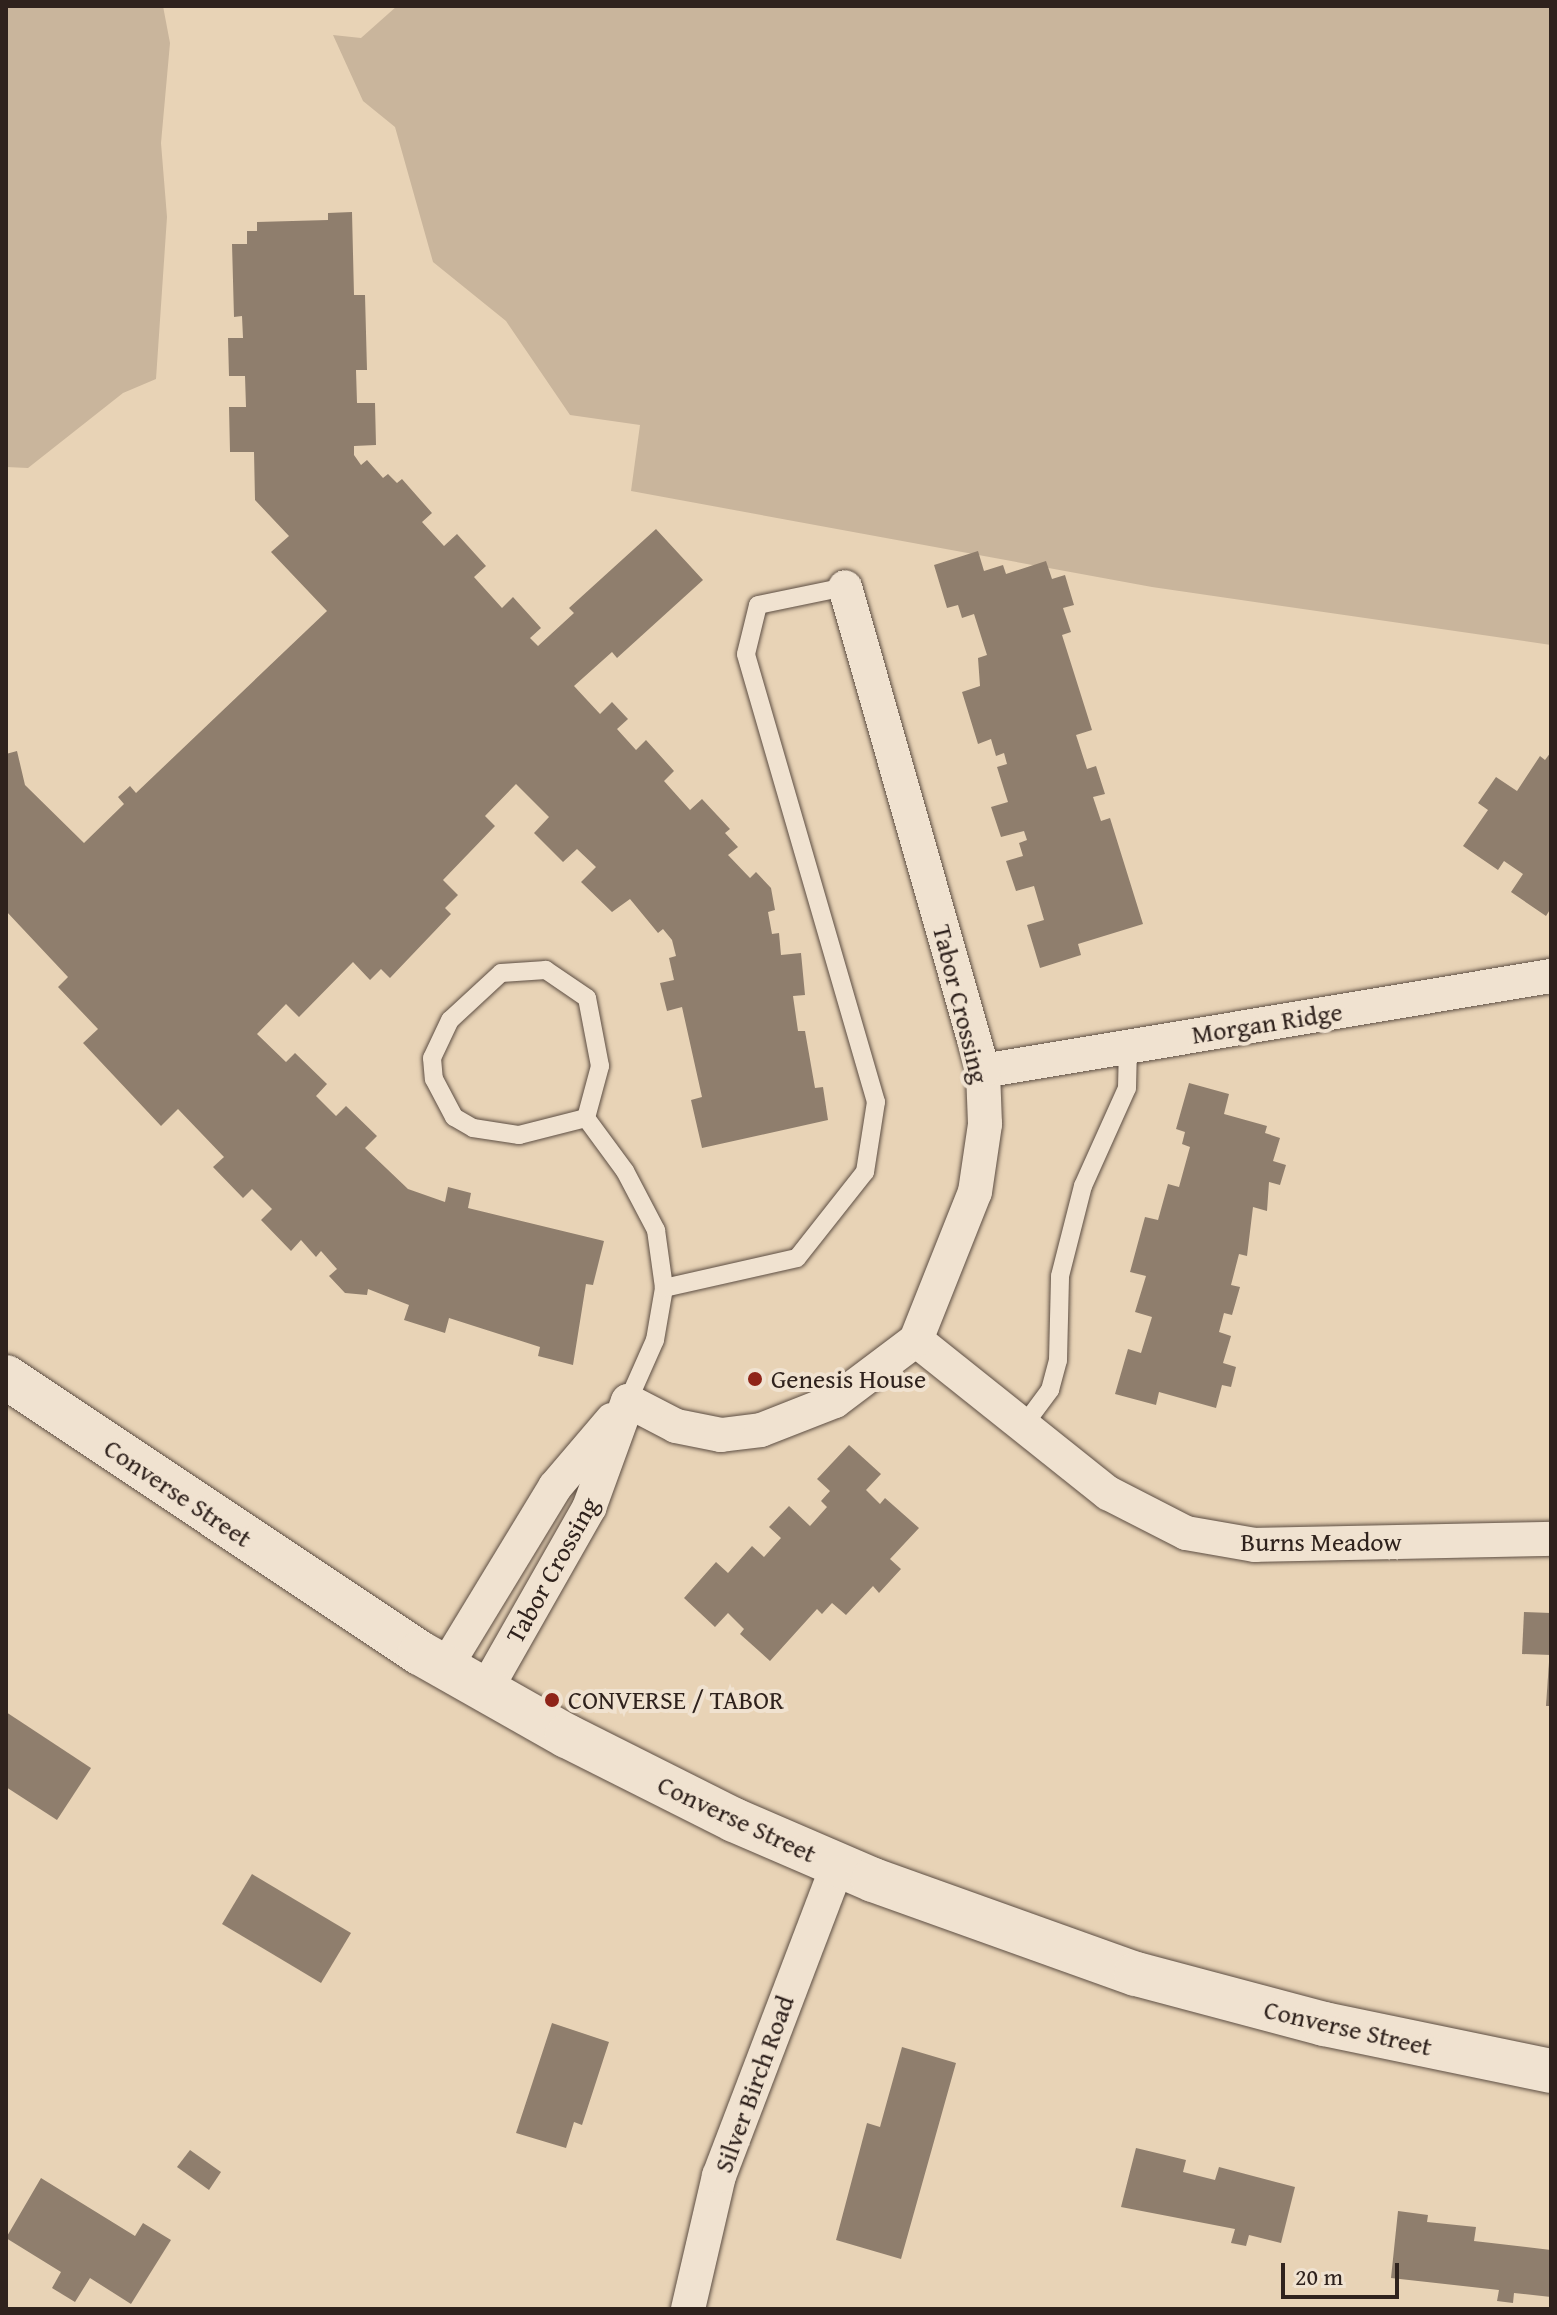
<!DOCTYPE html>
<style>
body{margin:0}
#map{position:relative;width:1557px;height:2315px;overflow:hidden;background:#e8d3b6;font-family:"Gentium Book Plus",serif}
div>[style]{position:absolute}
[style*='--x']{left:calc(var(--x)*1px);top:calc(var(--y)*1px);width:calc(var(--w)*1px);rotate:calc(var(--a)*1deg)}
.green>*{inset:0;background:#c9b59c}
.building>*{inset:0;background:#8f7e6d}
.roads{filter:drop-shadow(0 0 2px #5d4e43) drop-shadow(0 0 2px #5d4e43)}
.lane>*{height:18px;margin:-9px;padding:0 9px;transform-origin:9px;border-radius:9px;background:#f0e2d0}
.street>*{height:34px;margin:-17px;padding:0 17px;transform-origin:17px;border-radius:17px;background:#f0e2d0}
.secondary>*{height:44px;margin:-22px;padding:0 22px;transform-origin:22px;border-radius:22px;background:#f0e2d0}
.dots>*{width:22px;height:22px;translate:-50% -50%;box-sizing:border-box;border:4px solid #f0e2d0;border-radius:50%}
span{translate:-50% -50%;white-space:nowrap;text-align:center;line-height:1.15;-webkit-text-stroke:8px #f0e2d0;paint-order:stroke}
.street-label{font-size:26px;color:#2f221d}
.poi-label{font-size:26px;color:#2f221d}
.left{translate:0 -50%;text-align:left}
.frame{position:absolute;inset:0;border:8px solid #2f221d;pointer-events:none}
.scale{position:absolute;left:1281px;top:2263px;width:118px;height:36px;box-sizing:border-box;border:4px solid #2f221d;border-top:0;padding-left:10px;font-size:24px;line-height:28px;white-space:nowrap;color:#2f221d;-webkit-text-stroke:6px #f0e2d0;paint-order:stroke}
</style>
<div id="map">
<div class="green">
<i style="clip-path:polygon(6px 6px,163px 6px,170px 43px,161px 143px,167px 217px,156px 379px,123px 393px,28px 468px,6px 467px)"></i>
<i style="clip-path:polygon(397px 6px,1551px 6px,1551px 645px,1152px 587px,631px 491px,640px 425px,570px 415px,506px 321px,433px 262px,395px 127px,363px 101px,333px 35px,361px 38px)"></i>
</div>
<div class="building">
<i style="clip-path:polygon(352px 212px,354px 295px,365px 295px,367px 370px,356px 370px,357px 403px,375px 403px,376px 445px,354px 446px,354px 455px,361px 465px,367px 460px,383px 478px,388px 474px,397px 483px,402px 479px,432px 513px,422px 522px,444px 546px,457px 534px,486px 566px,474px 577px,502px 608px,513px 597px,541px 628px,530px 638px,538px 646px,574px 613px,569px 608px,656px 529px,703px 580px,617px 658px,612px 652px,574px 686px,600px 714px,612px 702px,628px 719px,617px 729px,636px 750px,646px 740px,674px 771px,664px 781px,690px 810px,702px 799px,730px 829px,725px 833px,738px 847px,728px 855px,750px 878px,756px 872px,771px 888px,775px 910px,768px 912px,772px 934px,779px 933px,781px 955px,801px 953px,805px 995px,793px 996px,798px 1031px,805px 1031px,815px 1088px,823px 1087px,828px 1120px,702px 1148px,691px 1100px,702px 1097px,682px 1007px,667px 1011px,660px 983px,674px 980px,669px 958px,676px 956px,672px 940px,663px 929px,658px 933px,630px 899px,612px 912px,581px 882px,596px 867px,577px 849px,563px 862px,534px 833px,549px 817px,516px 784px,485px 816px,495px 826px,443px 880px,458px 895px,445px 908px,451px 914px,390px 978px,381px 969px,370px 980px,353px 962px,299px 1017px,286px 1004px,257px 1034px,286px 1062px,295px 1053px,327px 1084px,316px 1096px,336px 1116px,346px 1106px,377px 1136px,365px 1148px,408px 1189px,445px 1202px,448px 1187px,471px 1193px,468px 1208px,604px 1241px,593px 1285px,586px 1284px,573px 1365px,538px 1356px,540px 1347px,449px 1318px,445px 1333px,404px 1320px,409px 1305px,368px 1289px,367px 1295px,345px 1293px,329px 1276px,337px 1269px,321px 1251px,316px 1257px,301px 1240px,291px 1251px,261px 1220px,272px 1209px,252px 1189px,243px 1198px,213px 1167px,224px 1157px,178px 1109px,161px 1126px,83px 1043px,98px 1029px,58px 987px,68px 977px,6px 911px,6px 754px,17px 751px,25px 785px,84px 843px,124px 804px,118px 797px,130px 786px,136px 793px,327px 611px,271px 552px,289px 536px,255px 500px,254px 452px,230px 452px,229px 407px,246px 407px,245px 376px,229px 376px,228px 338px,243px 338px,242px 316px,234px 317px,232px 244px,247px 244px,247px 231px,257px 231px,257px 222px,328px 220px,328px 213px)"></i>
<i style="clip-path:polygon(978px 551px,984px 571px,1003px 565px,1006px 574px,1046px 561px,1052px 579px,1065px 575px,1074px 605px,1063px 608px,1071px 632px,1062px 635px,1092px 730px,1076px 735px,1087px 769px,1096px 766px,1105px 794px,1093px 797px,1101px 821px,1110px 818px,1143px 924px,1078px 944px,1081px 955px,1040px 968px,1027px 925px,1044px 920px,1034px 886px,1016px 891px,1006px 861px,1023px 856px,1019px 843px,1027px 840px,1024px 831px,1001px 837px,991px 807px,1008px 802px,997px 767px,1007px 764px,1004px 753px,996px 756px,991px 739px,978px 744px,962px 692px,980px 686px,978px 658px,987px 655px,974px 614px,962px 618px,958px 605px,947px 608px,934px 565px)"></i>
<i style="clip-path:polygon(1551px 752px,1551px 908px,1546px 916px,1511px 892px,1523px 874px,1504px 861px,1498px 870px,1463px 846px,1488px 810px,1478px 803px,1496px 777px,1517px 791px,1540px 756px,1545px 760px)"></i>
<i style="clip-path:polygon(1189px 1083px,1229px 1094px,1224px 1114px,1267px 1126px,1265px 1133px,1280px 1138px,1273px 1161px,1286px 1165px,1280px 1185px,1269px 1182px,1267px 1211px,1253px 1207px,1247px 1256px,1239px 1254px,1231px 1285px,1240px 1287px,1232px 1315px,1224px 1313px,1219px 1332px,1231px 1336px,1223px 1363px,1236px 1367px,1231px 1387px,1222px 1385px,1216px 1408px,1159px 1392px,1156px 1405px,1115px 1394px,1128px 1349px,1141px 1353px,1152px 1317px,1135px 1312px,1146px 1276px,1130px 1272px,1145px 1217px,1158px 1220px,1168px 1184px,1179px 1187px,1190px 1147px,1182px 1144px,1185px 1132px,1176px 1129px)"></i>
<i style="clip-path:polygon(849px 1445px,881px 1474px,866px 1490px,880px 1504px,885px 1498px,919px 1528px,890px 1559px,901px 1569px,879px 1593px,873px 1586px,846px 1615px,832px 1603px,822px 1614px,817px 1609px,770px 1661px,740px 1634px,744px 1629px,728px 1613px,715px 1627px,684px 1598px,716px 1562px,728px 1573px,752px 1546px,764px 1557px,781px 1538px,769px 1527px,789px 1506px,810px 1526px,827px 1507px,821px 1501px,830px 1491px,817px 1479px)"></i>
<i style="clip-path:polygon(1524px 1612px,1551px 1613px,1551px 1655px,1522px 1654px)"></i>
<i style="clip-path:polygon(1549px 1662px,1551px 1662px,1551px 1706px,1546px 1706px)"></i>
<i style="clip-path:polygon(6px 1712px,91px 1768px,57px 1820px,6px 1787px)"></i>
<i style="clip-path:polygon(252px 1874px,351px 1933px,321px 1983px,222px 1924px)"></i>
<i style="clip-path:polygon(552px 2023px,609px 2042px,582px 2125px,574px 2122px,566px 2148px,516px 2133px)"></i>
<i style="clip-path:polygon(902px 2047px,956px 2063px,901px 2259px,836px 2240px,867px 2123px,880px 2127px)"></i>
<i style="clip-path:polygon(1136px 2148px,1186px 2160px,1183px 2172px,1215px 2180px,1219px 2167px,1295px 2187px,1281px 2243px,1249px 2235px,1246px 2246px,1231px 2243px,1235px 2229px,1121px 2207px)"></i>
<i style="clip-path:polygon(190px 2150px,221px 2172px,209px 2190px,177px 2167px)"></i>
<i style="clip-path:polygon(41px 2178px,135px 2236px,143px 2223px,171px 2240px,131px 2304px,90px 2278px,75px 2302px,52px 2288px,61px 2272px,6px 2238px)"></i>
<i style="clip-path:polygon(1398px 2211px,1428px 2215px,1427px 2222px,1476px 2227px,1474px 2241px,1551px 2250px,1551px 2297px,1514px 2293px,1513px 2303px,1497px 2301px,1499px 2290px,1391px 2278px)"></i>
</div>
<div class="roads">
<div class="lane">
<i style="--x:586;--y:1118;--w:54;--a:-74.9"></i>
<i style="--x:600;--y:1066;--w:69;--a:-100.8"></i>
<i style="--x:587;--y:998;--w:50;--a:-145.7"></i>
<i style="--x:546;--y:970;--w:45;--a:176.2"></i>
<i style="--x:501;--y:973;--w:69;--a:137.3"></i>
<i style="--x:450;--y:1020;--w:42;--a:115.3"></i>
<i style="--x:432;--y:1058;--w:21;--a:85"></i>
<i style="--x:434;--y:1079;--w:43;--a:62.2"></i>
<i style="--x:454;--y:1117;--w:22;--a:30"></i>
<i style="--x:473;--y:1128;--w:47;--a:8.7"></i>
<i style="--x:519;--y:1135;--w:69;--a:-14.2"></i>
<i style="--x:586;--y:1118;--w:66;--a:53.7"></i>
<i style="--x:625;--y:1171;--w:67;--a:62.3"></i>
<i style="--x:656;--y:1230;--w:59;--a:82.1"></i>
<i style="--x:664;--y:1288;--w:53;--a:99.8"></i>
<i style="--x:655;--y:1340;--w:67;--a:113.9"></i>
<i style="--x:664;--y:1288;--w:136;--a:-12.7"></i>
<i style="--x:797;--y:1258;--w:110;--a:-51.7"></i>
<i style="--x:865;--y:1172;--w:71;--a:-81.1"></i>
<i style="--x:876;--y:1102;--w:466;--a:-106.2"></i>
<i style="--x:746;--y:654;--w:50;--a:-76.2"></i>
<i style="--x:758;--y:605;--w:89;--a:-11.7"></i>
<i style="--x:1024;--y:1425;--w:44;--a:-53.4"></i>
<i style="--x:1050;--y:1390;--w:31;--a:-75"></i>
<i style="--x:1058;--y:1360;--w:84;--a:-88.6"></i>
<i style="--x:1060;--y:1276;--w:93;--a:-75.7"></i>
<i style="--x:1083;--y:1186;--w:107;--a:-65.8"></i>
<i style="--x:1127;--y:1088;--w:41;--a:-88.6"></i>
</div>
<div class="street">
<i style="--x:983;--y:1071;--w:576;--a:-9.5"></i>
<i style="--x:916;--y:1340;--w:246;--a:38.6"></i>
<i style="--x:1108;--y:1493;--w:88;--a:27.1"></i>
<i style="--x:1186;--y:1533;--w:70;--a:9.9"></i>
<i style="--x:1255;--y:1545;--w:296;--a:-1.2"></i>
<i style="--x:628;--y:1401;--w:54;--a:27.5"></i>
<i style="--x:676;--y:1426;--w:46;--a:11.3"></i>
<i style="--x:721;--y:1435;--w:40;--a:-7.1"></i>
<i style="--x:761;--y:1430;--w:79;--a:-21.4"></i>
<i style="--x:835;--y:1401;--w:101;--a:-37"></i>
<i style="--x:916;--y:1340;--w:159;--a:-68.3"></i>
<i style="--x:975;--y:1192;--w:69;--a:-81.6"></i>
<i style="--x:985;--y:1124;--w:53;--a:-92.2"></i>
<i style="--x:983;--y:1071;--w:503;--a:-105.91"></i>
<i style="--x:445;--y:1668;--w:212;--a:-58.7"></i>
<i style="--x:555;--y:1487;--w:88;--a:-49.6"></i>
<i style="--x:485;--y:1691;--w:210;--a:-60.4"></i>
<i style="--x:589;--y:1508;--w:114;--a:-70"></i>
<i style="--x:688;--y:2309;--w:137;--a:-76.9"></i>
<i style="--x:719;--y:2176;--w:333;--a:-69.1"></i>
</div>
<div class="secondary">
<i style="--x:6;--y:1377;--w:498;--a:33.7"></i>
<i style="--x:420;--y:1653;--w:169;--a:29.5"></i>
<i style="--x:567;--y:1736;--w:187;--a:26.7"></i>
<i style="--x:734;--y:1820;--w:151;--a:23.3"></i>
<i style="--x:873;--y:1880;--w:279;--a:19.7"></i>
<i style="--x:1136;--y:1974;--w:195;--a:14.9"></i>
<i style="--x:1324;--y:2024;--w:232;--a:11.7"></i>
</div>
</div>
<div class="dots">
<i style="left:755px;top:1379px;background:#8f2418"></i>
<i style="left:552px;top:1700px;background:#8f2418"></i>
</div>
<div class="street-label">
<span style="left:961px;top:1004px;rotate:76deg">Tabor Crossing</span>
<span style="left:1267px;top:1023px;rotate:-9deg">Morgan Ridge</span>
<span style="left:178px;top:1493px;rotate:34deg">Converse Street</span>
<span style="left:1321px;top:1542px">Burns Meadow</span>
<span style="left:552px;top:1570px;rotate:-61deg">Tabor Crossing</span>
<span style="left:737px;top:1819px;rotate:25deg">Converse Street</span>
<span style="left:1348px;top:2028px;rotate:13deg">Converse Street</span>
<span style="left:754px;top:2084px;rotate:-70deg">Silver Birch Road</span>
</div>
<div class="poi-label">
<span class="left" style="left:771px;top:1379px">Genesis House</span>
<span class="left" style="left:568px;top:1700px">CONVERSE / TABOR</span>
</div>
<div class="frame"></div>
<div class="scale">20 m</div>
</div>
